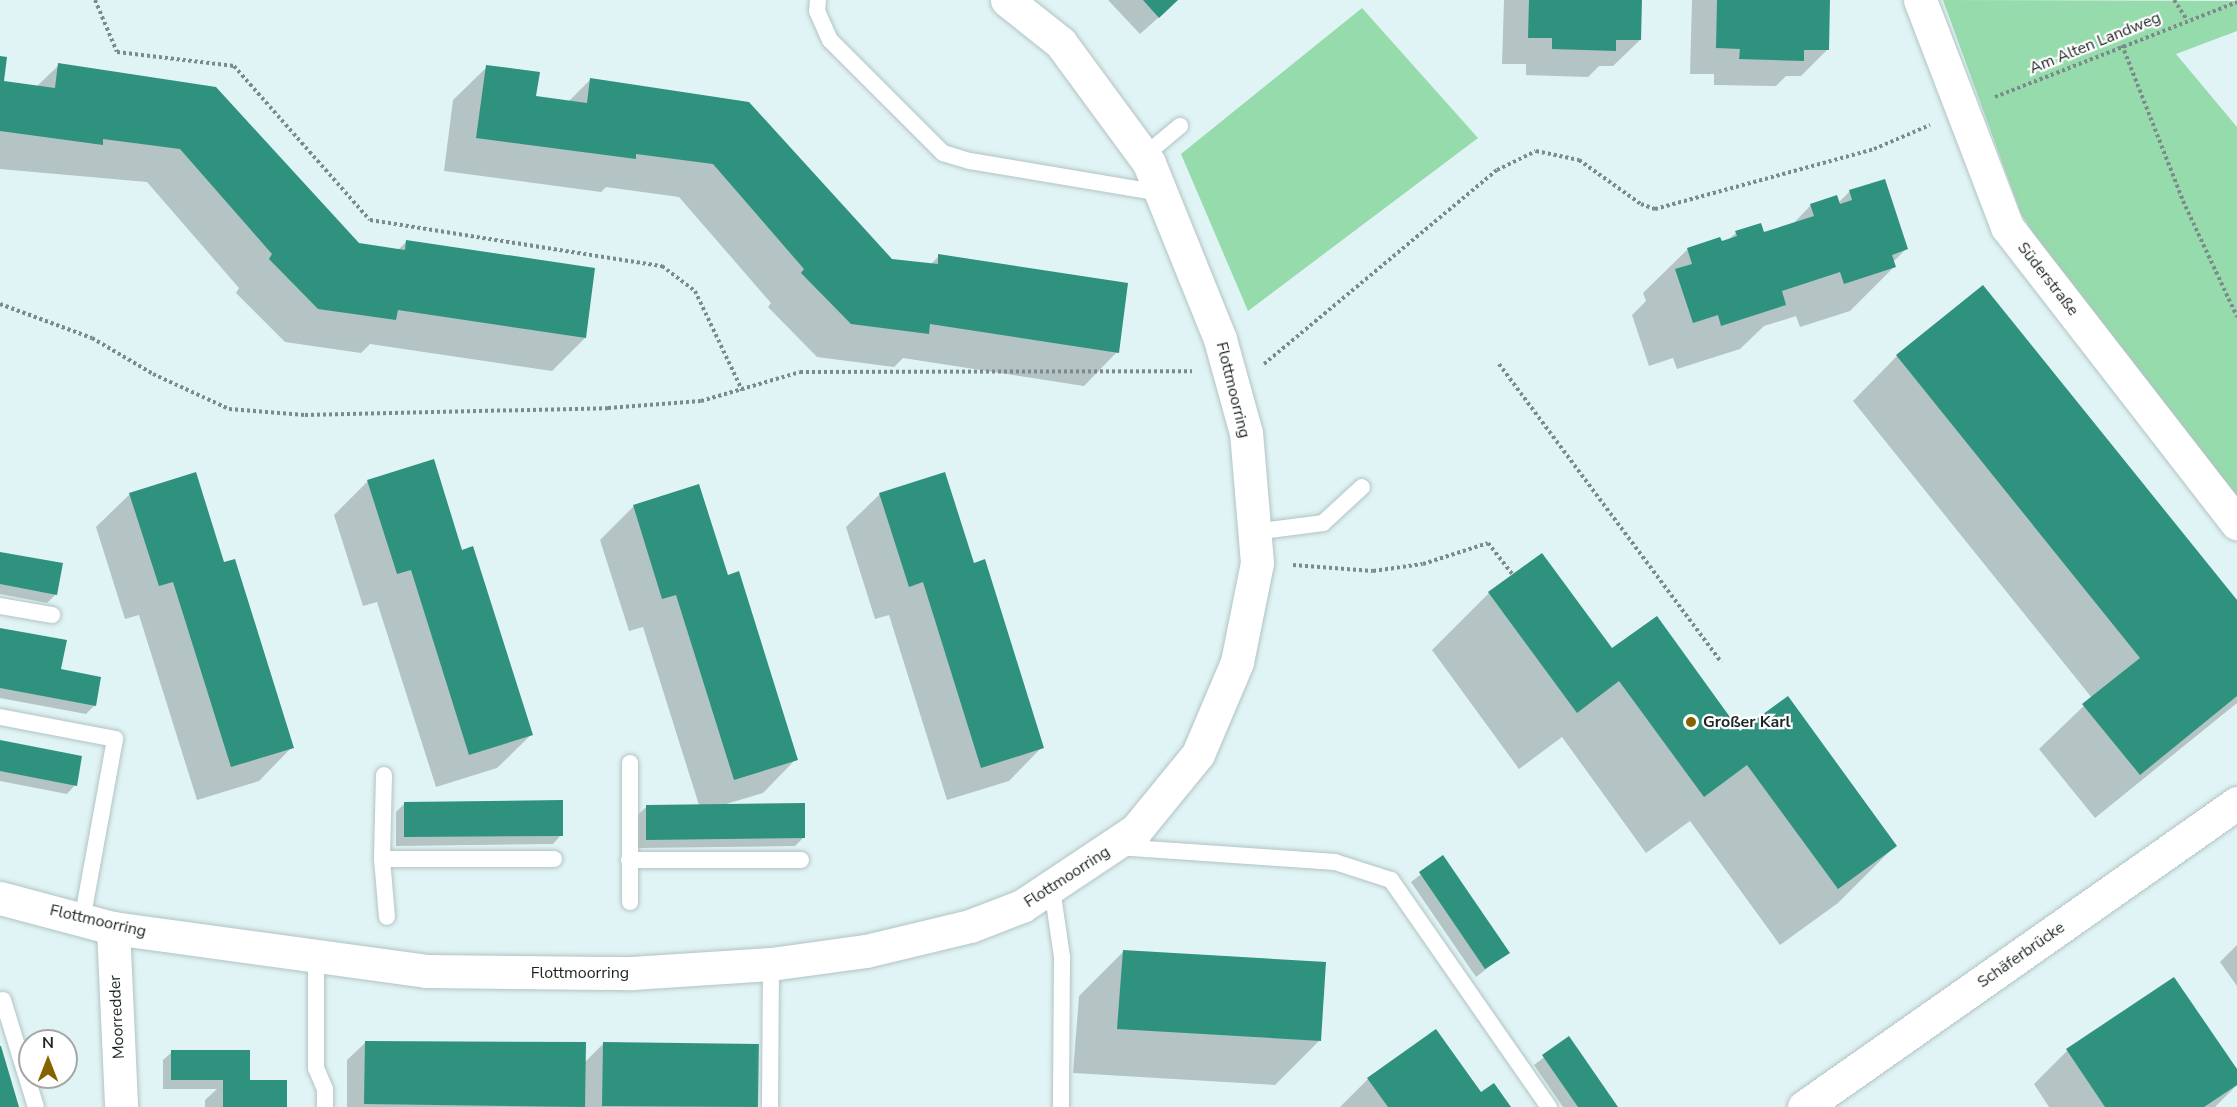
<!DOCTYPE html>
<meta charset="utf-8">
<style>
body{margin:0}
#map{position:relative;width:2237px;height:1107px;overflow:hidden;background:#e1f4f5;font-family:"Nunito Sans",sans-serif}
div>[style]{position:absolute}
[style*='--x']{left:calc(var(--x)*1px);top:calc(var(--y)*1px);width:calc(var(--w)*1px);rotate:calc(var(--a)*1deg)}
.green>*{inset:0;background:#96dbab}
.shadow>*{inset:0;background:#0003}
.building>*{inset:0;background:#2f927f}
.path>*{height:4px;margin-top:-2px;transform-origin:0;background:repeating-linear-gradient(90deg,#7d8a8b 0 3px,transparent 0 6px)}
.roads{filter:drop-shadow(0 0 2px #b1c3c4) drop-shadow(0 0 2px #b1c3c4)}
.lane>*{height:16px;margin:-8px;padding:0 8px;transform-origin:8px;border-radius:8px;background:#fff}
.street>*{height:33px;margin:-16.5px;padding:0 16.5px;transform-origin:16.5px;border-radius:16.5px;background:#fff}
.secondary>*{height:33px;margin:-16.5px;padding:0 16.5px;transform-origin:16.5px;border-radius:16.5px;background:#fff}
.dots>*{width:16px;height:16px;translate:-50% -50%;box-sizing:border-box;border:3px solid #fff;border-radius:50%}
span{translate:-50% -50%;white-space:nowrap;text-align:center;line-height:1.15;-webkit-text-stroke:4.5px #fff;paint-order:stroke}
.street-label{font-size:16px;color:#1d2424}
.poi-label{font-size:16px;color:#1d2424;font-weight:700}
.left{translate:0 -50%;text-align:left}
.north{position:absolute;left:18px;top:1029px;width:60px;height:60px;box-sizing:border-box;background:#fff;border:2px solid #a5a7a7;border-radius:50%;rotate:0deg;font-size:16px;font-weight:700;line-height:24px;text-align:center;color:#1d2424}
.north::after{content:'';display:block;margin:auto;width:21px;height:27px;background:#866300;clip-path:polygon(50% 0,100% 100%,50% 72%,0 100%)}
</style>
<div id="map">
<div class="green">
<i style="clip-path:polygon(1943px 0,2237px 1px,2237px 31px,2176px 54px,2237px 127px,2237px 500px,2048px 256px,2021px 214px)"></i>
<i style="clip-path:polygon(1362px 8px,1478px 138px,1248px 311px,1181px 154px)"></i>
</div>
<div class="shadow">
<i style="clip-path:polygon(1108px 0,1178px 0,1140px 34px)"></i>
<i style="clip-path:polygon(1504px 0,1641px 0,1640px 40px,1613px 66px,1599px 66px,1588px 77px,1526px 75px,1526px 64px,1502px 64px)"></i>
<i style="clip-path:polygon(1692px 0,1828px 0,1827px 50px,1801px 76px,1786px 76px,1776px 86px,1714px 85px,1714px 74px,1690px 74px)"></i>
<i style="clip-path:polygon(0 58px,2px 83px,36px 87px,59px 65px,359px 245px,398px 250px,407px 241px,585px 338px,552px 371px,370px 344px,361px 353px,285px 342px,236px 293px,239px 288px,147px 182px,0 169px)"></i>
<i style="clip-path:polygon(487px 67px,534px 97px,568px 102px,591px 79px,891px 260px,930px 265px,939px 256px,1117px 352px,1084px 386px,903px 358px,894px 367px,817px 357px,768px 307px,771px 303px,679px 197px,606px 187px,601px 192px,444px 171px,453px 100px)"></i>
<i style="clip-path:polygon(1884px 181px,1906px 249px,1893px 262px,1894px 267px,1850px 311px,1800px 327px,1796px 316px,1764px 326px,1740px 349px,1677px 369px,1673px 358px,1649px 366px,1632px 315px,1646px 301px,1643px 293px,1688px 249px,1727px 241px,1736px 233px,1763px 234px,1792px 225px,1811px 205px,1838px 203px,1849px 192px)"></i>
<i style="clip-path:polygon(1983px 287px,2237px 602px,2237px 703px,2095px 818px,2039px 749px,2092px 698px,1853px 401px,1897px 356px)"></i>
<i style="clip-path:polygon(368px 481px,461px 551px,531px 735px,497px 768px,436px 787px,377px 602px,363px 606px,334px 515px)"></i>
<i style="clip-path:polygon(130px 494px,223px 564px,292px 747px,259px 781px,197px 800px,139px 615px,125px 619px,96px 527px)"></i>
<i style="clip-path:polygon(880px 494px,973px 565px,1042px 747px,1009px 781px,947px 800px,889px 615px,875px 619px,846px 527px)"></i>
<i style="clip-path:polygon(634px 506px,727px 577px,796px 759px,763px 793px,726px 804px,804px 837px,795px 846px,638px 848px,638px 815px,647px 806px,699px 805px,643px 627px,629px 631px,600px 540px)"></i>
<i style="clip-path:polygon(0 553px,56px 594px,47px 603px,0 594px)"></i>
<i style="clip-path:polygon(1489px 593px,1612px 650px,1895px 846px,1838px 903px,1780px 945px,1690px 821px,1646px 853px,1562px 737px,1519px 769px,1432px 650px)"></i>
<i style="clip-path:polygon(0 629px,59px 670px,95px 705px,86px 714px,0 698px)"></i>
<i style="clip-path:polygon(0 742px,75px 785px,67px 794px,0 781px)"></i>
<i style="clip-path:polygon(404px 804px,561px 835px,553px 844px,396px 846px,396px 812px)"></i>
<i style="clip-path:polygon(1443px 857px,1508px 952px,1476px 977px,1411px 882px)"></i>
<i style="clip-path:polygon(2237px 945px,2237px 986px,2220px 962px)"></i>
<i style="clip-path:polygon(1123px 952px,1319px 1041px,1275px 1085px,1073px 1073px,1079px 996px)"></i>
<i style="clip-path:polygon(1569px 1038px,1616px 1107px,1563px 1107px,1534px 1065px)"></i>
<i style="clip-path:polygon(366px 1042px,584px 1063px,604px 1043px,758px 1046px,757px 1107px,347px 1107px,347px 1060px)"></i>
<i style="clip-path:polygon(2067px 1051px,2237px 1072px,2237px 1085px,2215px 1107px,2049px 1107px,2034px 1084px)"></i>
<i style="clip-path:polygon(172px 1052px,248px 1082px,286px 1107px,205px 1107px,205px 1100px,217px 1089px,163px 1089px,163px 1060px)"></i>
<i style="clip-path:polygon(1368px 1079px,1480px 1095px,1509px 1107px,1340px 1107px)"></i>
</div>
<div class="building">
<i style="clip-path:polygon(1143px 0,1178px 0,1159px 18px)"></i>
<i style="clip-path:polygon(1529px 0,1642px 0,1641px 40px,1616px 40px,1616px 51px,1552px 49px,1552px 38px,1528px 38px)"></i>
<i style="clip-path:polygon(1717px 0,1830px 0,1829px 50px,1804px 50px,1804px 61px,1739px 59px,1740px 49px,1716px 48px)"></i>
<i style="clip-path:polygon(0 56px,7px 57px,4px 81px,55px 88px,58px 63px,216px 87px,359px 243px,405px 250px,406px 240px,595px 268px,586px 338px,398px 310px,396px 320px,318px 309px,269px 259px,272px 254px,180px 149px,103px 139px,103px 145px,0 131px)"></i>
<i style="clip-path:polygon(486px 65px,540px 72px,536px 96px,587px 103px,590px 78px,749px 102px,892px 259px,938px 264px,938px 254px,1128px 283px,1119px 353px,930px 324px,929px 334px,851px 324px,801px 273px,804px 269px,713px 164px,636px 154px,636px 159px,476px 138px)"></i>
<i style="clip-path:polygon(1885px 179px,1908px 249px,1892px 255px,1896px 267px,1844px 284px,1840px 272px,1782px 291px,1786px 305px,1721px 326px,1718px 315px,1693px 323px,1675px 269px,1692px 264px,1687px 248px,1720px 237px,1722px 241px,1737px 236px,1735px 231px,1761px 223px,1764px 232px,1814px 216px,1810px 204px,1837px 195px,1840px 204px,1852px 200px,1849px 190px)"></i>
<i style="clip-path:polygon(1983px 285px,2237px 600px,2237px 696px,2140px 775px,2082px 704px,2140px 658px,1896px 355px)"></i>
<i style="clip-path:polygon(434px 459px,462px 550px,473px 546px,533px 735px,469px 755px,411px 570px,397px 574px,367px 480px)"></i>
<i style="clip-path:polygon(196px 472px,224px 562px,235px 559px,294px 748px,231px 767px,173px 582px,159px 586px,129px 493px)"></i>
<i style="clip-path:polygon(945px 472px,974px 563px,985px 559px,1044px 748px,981px 768px,923px 582px,909px 587px,879px 493px)"></i>
<i style="clip-path:polygon(699px 484px,728px 575px,739px 571px,798px 760px,734px 780px,676px 595px,662px 599px,633px 505px)"></i>
<i style="clip-path:polygon(0 552px,63px 563px,57px 595px,0 584px)"></i>
<i style="clip-path:polygon(1542px 553px,1612px 648px,1657px 616px,1740px 731px,1788px 696px,1897px 846px,1838px 889px,1747px 765px,1704px 797px,1619px 681px,1577px 713px,1488px 592px)"></i>
<i style="clip-path:polygon(0 628px,67px 640px,61px 669px,101px 677px,96px 706px,0 688px)"></i>
<i style="clip-path:polygon(0 740px,82px 756px,77px 786px,0 771px)"></i>
<i style="clip-path:polygon(563px 800px,563px 836px,404px 837px,404px 802px)"></i>
<i style="clip-path:polygon(805px 803px,805px 838px,646px 840px,646px 805px)"></i>
<i style="clip-path:polygon(1443px 855px,1510px 953px,1485px 969px,1419px 872px)"></i>
<i style="clip-path:polygon(1123px 950px,1326px 962px,1321px 1041px,1117px 1029px)"></i>
<i style="clip-path:polygon(2174px 977px,2237px 1069px,2237px 1085px,2204px 1107px,2105px 1107px,2066px 1049px)"></i>
<i style="clip-path:polygon(1436px 1029px,1481px 1092px,1494px 1083px,1511px 1107px,1388px 1107px,1367px 1078px)"></i>
<i style="clip-path:polygon(1569px 1036px,1618px 1107px,1578px 1107px,1542px 1055px)"></i>
<i style="clip-path:polygon(365px 1041px,586px 1042px,585px 1107px,364px 1104px)"></i>
<i style="clip-path:polygon(603px 1042px,759px 1044px,758px 1107px,602px 1106px)"></i>
<i style="clip-path:polygon(0 1046px,1px 1046px,19px 1107px,0 1107px)"></i>
<i style="clip-path:polygon(171px 1050px,250px 1050px,250px 1080px,287px 1080px,287px 1107px,223px 1107px,223px 1080px,171px 1080px)"></i>
</div>
<div class="path">
<i style="--x:95;--y:0;--w:56;--a:67.1"></i>
<i style="--x:117;--y:52;--w:118;--a:6.8"></i>
<i style="--x:234;--y:66;--w:205;--a:48.6"></i>
<i style="--x:370;--y:220;--w:296;--a:9"></i>
<i style="--x:662;--y:266;--w:41;--a:37.1"></i>
<i style="--x:695;--y:291;--w:110;--a:64.6"></i>
<i style="--x:2174;--y:0;--w:24;--a:57"></i>
<i style="--x:2122;--y:45;--w:168;--a:68.6"></i>
<i style="--x:2183;--y:201;--w:128;--a:65"></i>
<i style="--x:1995;--y:97;--w:260;--a:-21.4"></i>
<i style="--x:0;--y:304;--w:98;--a:20.3"></i>
<i style="--x:92;--y:338;--w:71;--a:30.5"></i>
<i style="--x:153;--y:374;--w:84;--a:24.7"></i>
<i style="--x:229;--y:409;--w:76;--a:4.5"></i>
<i style="--x:305;--y:415;--w:303;--a:-1.3"></i>
<i style="--x:608;--y:408;--w:93;--a:-4.3"></i>
<i style="--x:701;--y:401;--w:103;--a:-16.3"></i>
<i style="--x:800;--y:372;--w:392;--a:-0.1"></i>
<i style="--x:1264;--y:364;--w:303;--a:-39.8"></i>
<i style="--x:1497;--y:170;--w:43;--a:-26"></i>
<i style="--x:1536;--y:151;--w:44;--a:11.8"></i>
<i style="--x:1579;--y:160;--w:76;--a:35.4"></i>
<i style="--x:1641;--y:204;--w:15;--a:20"></i>
<i style="--x:1655;--y:209;--w:227;--a:-15.3"></i>
<i style="--x:1874;--y:149;--w:61;--a:-23.2"></i>
<i style="--x:1499;--y:364;--w:372;--a:53.3"></i>
<i style="--x:1293;--y:565;--w:80;--a:4.3"></i>
<i style="--x:1373;--y:571;--w:50;--a:-8"></i>
<i style="--x:1423;--y:564;--w:68;--a:-17.9"></i>
<i style="--x:1488;--y:543;--w:39;--a:52"></i>
</div>
<div class="roads">
<div class="lane">
<i style="--x:818;--y:0;--w:11;--a:95"></i>
<i style="--x:817;--y:11;--w:32;--a:66"></i>
<i style="--x:830;--y:40;--w:160;--a:45"></i>
<i style="--x:943;--y:153;--w:28;--a:17"></i>
<i style="--x:970;--y:161;--w:194;--a:9.5"></i>
<i style="--x:1144;--y:156;--w:47;--a:-39.8"></i>
<i style="--x:1254;--y:532;--w:70;--a:-7.4"></i>
<i style="--x:1323;--y:523;--w:53;--a:-42.7"></i>
<i style="--x:0;--y:606;--w:53;--a:9.8"></i>
<i style="--x:0;--y:717;--w:117;--a:10.8"></i>
<i style="--x:115;--y:739;--w:184;--a:100.3"></i>
<i style="--x:630;--y:763;--w:139;--a:90"></i>
<i style="--x:384;--y:775;--w:84;--a:91.4"></i>
<i style="--x:382;--y:859;--w:58;--a:85.1"></i>
<i style="--x:1117;--y:847;--w:219;--a:3.9"></i>
<i style="--x:1335;--y:862;--w:59;--a:17.8"></i>
<i style="--x:1391;--y:880;--w:277;--a:55.2"></i>
<i style="--x:382;--y:859;--w:172;--a:0"></i>
<i style="--x:629;--y:860;--w:172;--a:0"></i>
<i style="--x:1052;--y:889;--w:69;--a:81.6"></i>
<i style="--x:1062;--y:957;--w:150;--a:90.4"></i>
<i style="--x:316;--y:958;--w:110;--a:90"></i>
<i style="--x:316;--y:1068;--w:23;--a:67"></i>
<i style="--x:325;--y:1089;--w:18;--a:90"></i>
<i style="--x:3;--y:1000;--w:112;--a:72.9"></i>
<i style="--x:770;--y:1107;--w:143;--a:-89.6"></i>
</div>
<div class="street">
<i style="--x:0;--y:898;--w:117;--a:14.9"></i>
<i style="--x:113;--y:928;--w:316;--a:7.8"></i>
<i style="--x:426;--y:971;--w:206;--a:0.6"></i>
<i style="--x:632;--y:973;--w:139;--a:-3.7"></i>
<i style="--x:771;--y:964;--w:96;--a:-7.8"></i>
<i style="--x:866;--y:951;--w:107;--a:-13.5"></i>
<i style="--x:970;--y:926;--w:56;--a:-21"></i>
<i style="--x:1022;--y:906;--w:137;--a:-33.7"></i>
<i style="--x:1136;--y:830;--w:98;--a:-50.8"></i>
<i style="--x:1198;--y:754;--w:100;--a:-67"></i>
<i style="--x:1237;--y:662;--w:101;--a:-78.6"></i>
<i style="--x:1257;--y:563;--w:130;--a:-94.8"></i>
<i style="--x:1246;--y:433;--w:98;--a:-105.5"></i>
<i style="--x:1220;--y:339;--w:190;--a:-112"></i>
<i style="--x:1149;--y:163;--w:149;--a:-126.3"></i>
<i style="--x:1061;--y:43;--w:69;--a:-141.5"></i>
<i style="--x:113;--y:928;--w:179;--a:87.4"></i>
<i style="--x:1804;--y:1107;--w:529;--a:-35.07"></i>
</div>
<div class="secondary">
<i style="--x:1920;--y:0;--w:243;--a:69"></i>
<i style="--x:2007;--y:227;--w:375;--a:52.2"></i>
</div>
</div>
<div class="dots">
<i style="left:1691px;top:722px;background:#866300"></i>
</div>
<div class="street-label">
<span style="left:2095px;top:43px;rotate:-22deg">Am Alten Landweg</span>
<span style="left:2048px;top:279px;rotate:52deg">Süderstraße</span>
<span style="left:1233px;top:390px;rotate:76deg">Flottmoorring</span>
<span style="left:1067px;top:877px;rotate:-33deg">Flottmoorring</span>
<span style="left:98px;top:921px;rotate:13deg">Flottmoorring</span>
<span style="left:2021px;top:955px;rotate:-35deg">Schäferbrücke</span>
<span style="left:580px;top:973px">Flottmoorring</span>
<span style="left:117px;top:1017px;rotate:-93deg">Moorredder</span>
</div>
<div class="poi-label">
<span class="left" style="left:1703px;top:722px">Großer Karl</span>
</div>
<div class="north">N</div>
</div>
